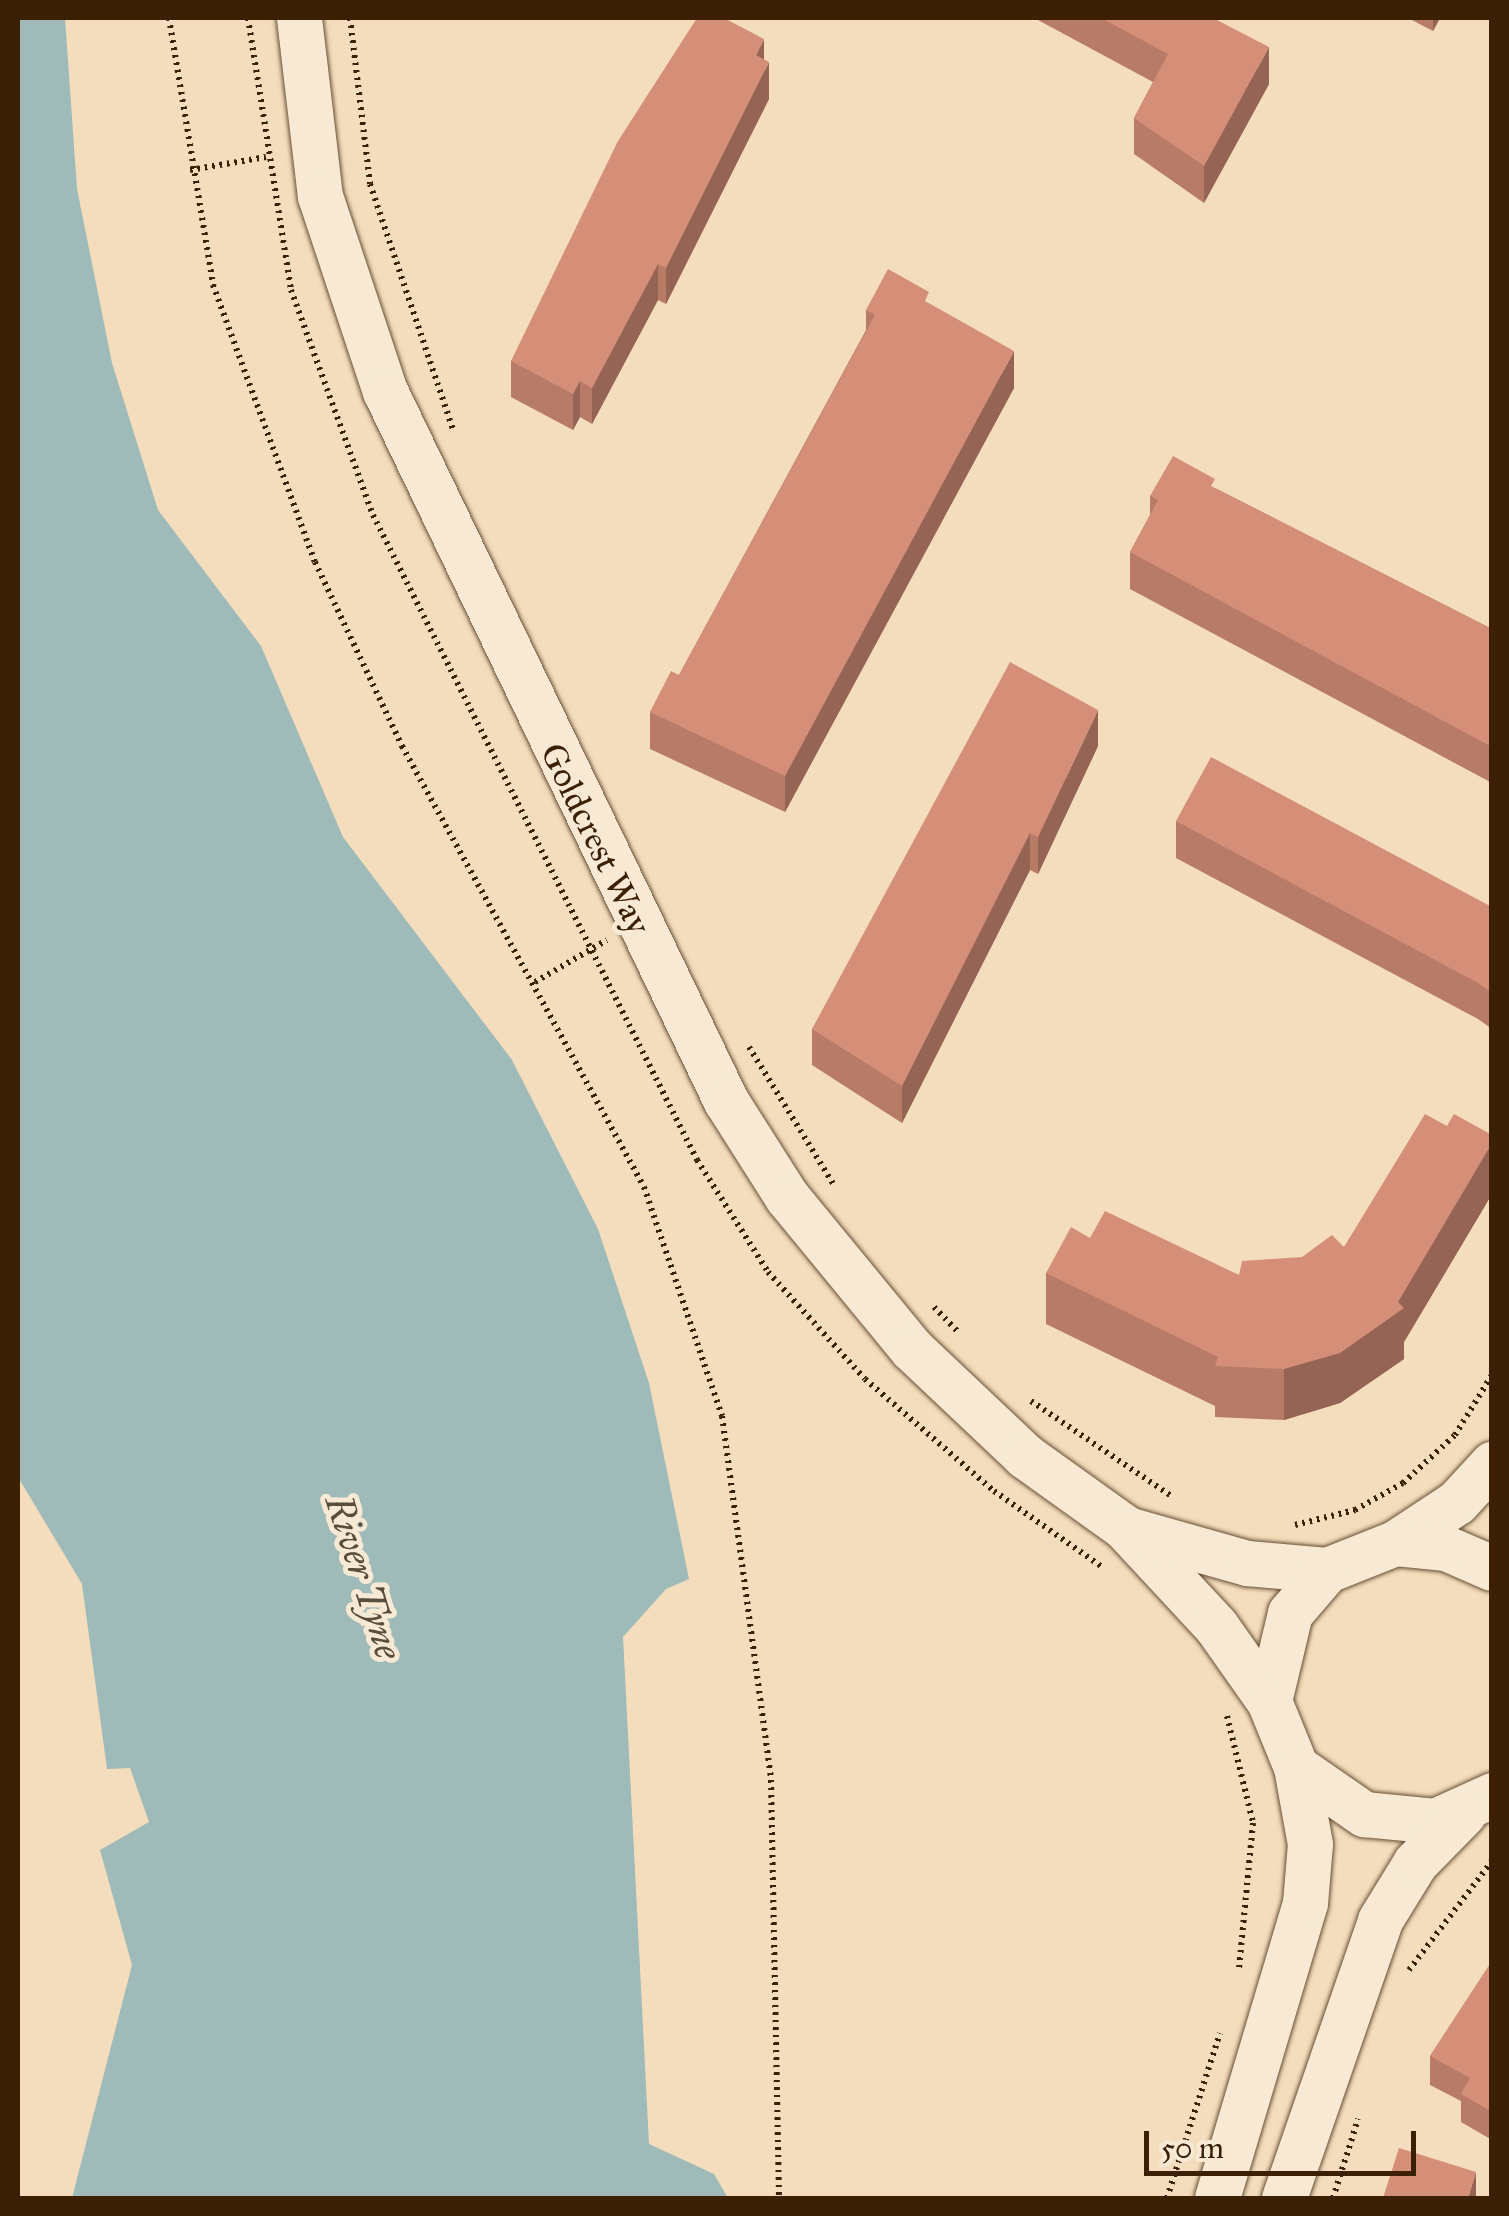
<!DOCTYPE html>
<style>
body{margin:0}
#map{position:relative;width:1509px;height:2216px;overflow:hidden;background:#f3ddbc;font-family:"IM FELL Great Primer",serif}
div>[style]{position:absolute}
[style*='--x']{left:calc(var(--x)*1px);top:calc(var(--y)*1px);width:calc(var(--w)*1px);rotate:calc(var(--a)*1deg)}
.water>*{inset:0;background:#9ebab9}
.path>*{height:6px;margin-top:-3px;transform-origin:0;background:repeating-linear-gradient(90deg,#3b2006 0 2.5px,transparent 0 7.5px)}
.roads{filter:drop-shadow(0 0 2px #694f34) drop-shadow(0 0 2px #694f34)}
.minor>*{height:45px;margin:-22.5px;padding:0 22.5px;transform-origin:22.5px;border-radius:22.5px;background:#f7e9d3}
.wall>*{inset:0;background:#b77b67}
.shaded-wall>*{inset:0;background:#956454}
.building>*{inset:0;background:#d58f78}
span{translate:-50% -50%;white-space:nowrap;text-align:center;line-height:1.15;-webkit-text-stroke:10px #f7e9d3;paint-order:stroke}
.street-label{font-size:35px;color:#3b2006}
.water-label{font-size:38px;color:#594e3c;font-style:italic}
.frame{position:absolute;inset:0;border:20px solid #3b2006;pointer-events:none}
.scale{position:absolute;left:1144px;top:2131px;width:272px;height:45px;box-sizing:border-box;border:5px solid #3b2006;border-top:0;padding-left:12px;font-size:30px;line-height:35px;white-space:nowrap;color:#3b2006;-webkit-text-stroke:8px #f7e9d3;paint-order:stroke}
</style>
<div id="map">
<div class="water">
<i style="clip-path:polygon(18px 18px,65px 18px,77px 189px,112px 363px,158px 510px,261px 646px,343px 837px,512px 1060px,598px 1229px,649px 1383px,689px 1579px,666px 1589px,623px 1637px,649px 2144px,714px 2174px,728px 2198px,72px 2198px,132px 1965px,100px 1850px,149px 1822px,130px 1768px,107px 1769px,82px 1584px,18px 1477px)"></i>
</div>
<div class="path">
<i style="--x:169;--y:18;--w:271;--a:80.6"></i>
<i style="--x:213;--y:285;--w:295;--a:69.8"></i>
<i style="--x:315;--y:562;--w:204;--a:64.7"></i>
<i style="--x:402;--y:746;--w:503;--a:61.24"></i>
<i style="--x:644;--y:1187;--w:242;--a:71.2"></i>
<i style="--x:722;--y:1416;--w:367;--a:82.3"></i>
<i style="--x:771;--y:1780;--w:418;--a:88.9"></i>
<i style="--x:248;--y:18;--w:275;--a:81"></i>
<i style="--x:291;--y:290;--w:239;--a:70"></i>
<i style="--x:373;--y:515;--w:722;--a:63.33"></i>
<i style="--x:697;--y:1160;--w:133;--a:57.6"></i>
<i style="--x:768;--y:1272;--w:144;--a:47.8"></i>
<i style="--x:865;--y:1379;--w:171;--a:41"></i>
<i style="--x:994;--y:1491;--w:132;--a:35.1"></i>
<i style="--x:350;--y:18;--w:167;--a:83.1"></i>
<i style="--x:370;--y:184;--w:262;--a:71.3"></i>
<i style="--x:190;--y:170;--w:77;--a:-9.7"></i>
<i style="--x:535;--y:982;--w:83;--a:-30.3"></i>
<i style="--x:749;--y:1047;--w:162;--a:58.4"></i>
<i style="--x:934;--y:1307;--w:37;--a:46"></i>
<i style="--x:1031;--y:1401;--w:171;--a:34.1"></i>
<i style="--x:1295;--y:1525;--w:62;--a:-14"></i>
<i style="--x:1355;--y:1510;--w:55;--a:-29.4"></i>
<i style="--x:1403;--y:1483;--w:71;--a:-42.7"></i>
<i style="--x:1455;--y:1435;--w:70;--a:-58.3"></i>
<i style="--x:1227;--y:1716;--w:110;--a:76.3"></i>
<i style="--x:1253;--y:1823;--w:146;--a:95.5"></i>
<i style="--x:1409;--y:1970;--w:137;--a:-52.7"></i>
<i style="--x:1167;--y:2198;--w:173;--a:-72.2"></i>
<i style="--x:1333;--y:2198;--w:83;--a:-72.4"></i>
</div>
<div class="roads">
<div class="minor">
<i style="--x:299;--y:18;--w:179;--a:83.3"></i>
<i style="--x:320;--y:196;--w:206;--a:71.6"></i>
<i style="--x:385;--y:391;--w:788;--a:64.35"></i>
<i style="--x:726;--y:1101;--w:114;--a:57.6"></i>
<i style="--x:787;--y:1197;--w:197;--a:50.6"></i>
<i style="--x:912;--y:1349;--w:156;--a:43.4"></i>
<i style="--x:1025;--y:1456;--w:122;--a:35.6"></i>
<i style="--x:1124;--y:1527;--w:135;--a:47.1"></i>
<i style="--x:1216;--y:1626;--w:92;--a:54.8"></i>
<i style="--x:1130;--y:1530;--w:122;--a:15.8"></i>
<i style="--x:1247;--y:1563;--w:80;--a:5"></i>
<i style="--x:1395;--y:1543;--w:74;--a:-33.5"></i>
<i style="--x:1457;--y:1502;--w:52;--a:-47.4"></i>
<i style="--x:1492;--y:1568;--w:50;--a:-156.5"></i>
<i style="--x:1446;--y:1548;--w:51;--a:-174.4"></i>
<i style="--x:1395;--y:1543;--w:73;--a:158.3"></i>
<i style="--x:1327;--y:1570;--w:57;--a:130.7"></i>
<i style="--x:1290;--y:1613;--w:90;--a:103.4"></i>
<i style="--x:1269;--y:1701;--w:71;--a:67.8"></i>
<i style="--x:1296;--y:1767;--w:83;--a:34.7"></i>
<i style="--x:1364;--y:1814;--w:71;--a:5.6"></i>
<i style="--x:1435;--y:1821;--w:63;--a:-24.5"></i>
<i style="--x:1217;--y:2198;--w:308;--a:-73.4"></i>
<i style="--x:1305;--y:1903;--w:59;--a:-85.2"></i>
<i style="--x:1310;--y:1844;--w:78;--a:-100.3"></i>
<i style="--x:1284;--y:2198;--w:294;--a:-70.9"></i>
<i style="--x:1380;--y:1920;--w:67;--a:-58.4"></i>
<i style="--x:1415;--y:1863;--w:70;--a:-45.6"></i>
</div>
</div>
<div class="wall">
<i style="clip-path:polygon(1038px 18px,1213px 18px,1269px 84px,1204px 203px,1134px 154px,1134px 118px,1153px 82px,1038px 20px)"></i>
<i style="clip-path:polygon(1408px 18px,1440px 18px,1433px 31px)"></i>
<i style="clip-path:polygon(764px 60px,769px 99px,666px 304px,658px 300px,592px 424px,580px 417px,573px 430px,511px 397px,511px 361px)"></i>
<i style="clip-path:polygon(929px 304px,1014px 388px,785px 812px,650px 749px,650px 712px,679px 675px,866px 330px,866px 310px)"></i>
<i style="clip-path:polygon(1215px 488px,1492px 629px,1492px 783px,1130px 589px,1130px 552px,1150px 515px,1150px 496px)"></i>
<i style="clip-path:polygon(1098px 746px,1038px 874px,1030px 870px,902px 1123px,812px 1065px,812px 1029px)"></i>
<i style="clip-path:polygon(1176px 821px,1492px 907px,1492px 1029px,1478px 1019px,1176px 858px)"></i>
<i style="clip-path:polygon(1447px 1126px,1492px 1135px,1492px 1194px,1404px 1342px,1404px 1359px,1340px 1403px,1284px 1420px,1215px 1417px,1215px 1406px,1046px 1324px,1046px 1273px,1090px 1238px,1239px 1275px,1344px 1247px)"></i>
<i style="clip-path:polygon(1492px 1961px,1492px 2140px,1461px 2122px,1461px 2101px,1430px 2085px,1430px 2056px)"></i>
</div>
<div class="shaded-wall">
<i style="clip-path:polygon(1433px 18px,1440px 18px,1433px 31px)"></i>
<i style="clip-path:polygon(764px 39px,764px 72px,769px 62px,769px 99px,666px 304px,666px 268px,756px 55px)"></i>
<i style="clip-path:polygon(1269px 47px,1269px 84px,1204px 203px,1204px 166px)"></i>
<i style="clip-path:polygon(658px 264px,658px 300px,592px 424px,592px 388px)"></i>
<i style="clip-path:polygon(1014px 351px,1014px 388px,785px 812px,785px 776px)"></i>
<i style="clip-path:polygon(580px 381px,580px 417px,573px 430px,573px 394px)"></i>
<i style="clip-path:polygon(1098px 710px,1098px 746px,1038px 874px,1038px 837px)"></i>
<i style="clip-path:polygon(1030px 833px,1030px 870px,902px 1123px,902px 1086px)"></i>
<i style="clip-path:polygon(1492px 1143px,1492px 1194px,1404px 1342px,1404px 1359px,1340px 1403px,1284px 1420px,1284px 1369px,1398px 1302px)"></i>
<i style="clip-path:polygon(1476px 2172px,1476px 2198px,1468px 2198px)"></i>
</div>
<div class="building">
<i style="clip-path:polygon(697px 18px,724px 18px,764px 39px,756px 55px,769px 62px,666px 268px,658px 264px,592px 388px,580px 381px,573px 394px,511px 361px,618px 141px)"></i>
<i style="clip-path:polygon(1101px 18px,1213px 18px,1269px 47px,1204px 166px,1134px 118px,1168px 54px)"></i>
<i style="clip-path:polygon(888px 269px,929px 292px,925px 301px,1014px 351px,785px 776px,650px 712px,671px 671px,679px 675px,875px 315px,866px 310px)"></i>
<i style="clip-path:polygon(1173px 456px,1215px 479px,1211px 486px,1492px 629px,1492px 747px,1130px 552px,1158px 500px,1150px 496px)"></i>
<i style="clip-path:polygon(1010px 662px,1098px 710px,1038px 837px,1030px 833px,902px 1086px,812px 1029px)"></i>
<i style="clip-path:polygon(1211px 757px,1492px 907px,1492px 993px,1478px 983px,1176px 821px)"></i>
<i style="clip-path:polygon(1425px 1114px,1447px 1126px,1454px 1114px,1492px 1135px,1492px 1143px,1398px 1302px,1404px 1308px,1340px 1353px,1284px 1369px,1215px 1366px,1218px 1357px,1046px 1273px,1071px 1227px,1090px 1238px,1105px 1211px,1239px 1275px,1242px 1261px,1302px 1257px,1332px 1235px,1344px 1247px)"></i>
<i style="clip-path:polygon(1492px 1961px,1492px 2112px,1461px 2094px,1470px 2078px,1430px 2056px)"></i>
<i style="clip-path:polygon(1399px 2148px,1476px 2172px,1468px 2198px,1383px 2198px)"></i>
</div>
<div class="street-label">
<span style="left:595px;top:839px;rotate:64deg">Goldcrest Way</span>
</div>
<div class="water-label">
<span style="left:363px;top:1577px;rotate:72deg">River Tyne</span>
</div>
<div class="frame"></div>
<div class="scale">50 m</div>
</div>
